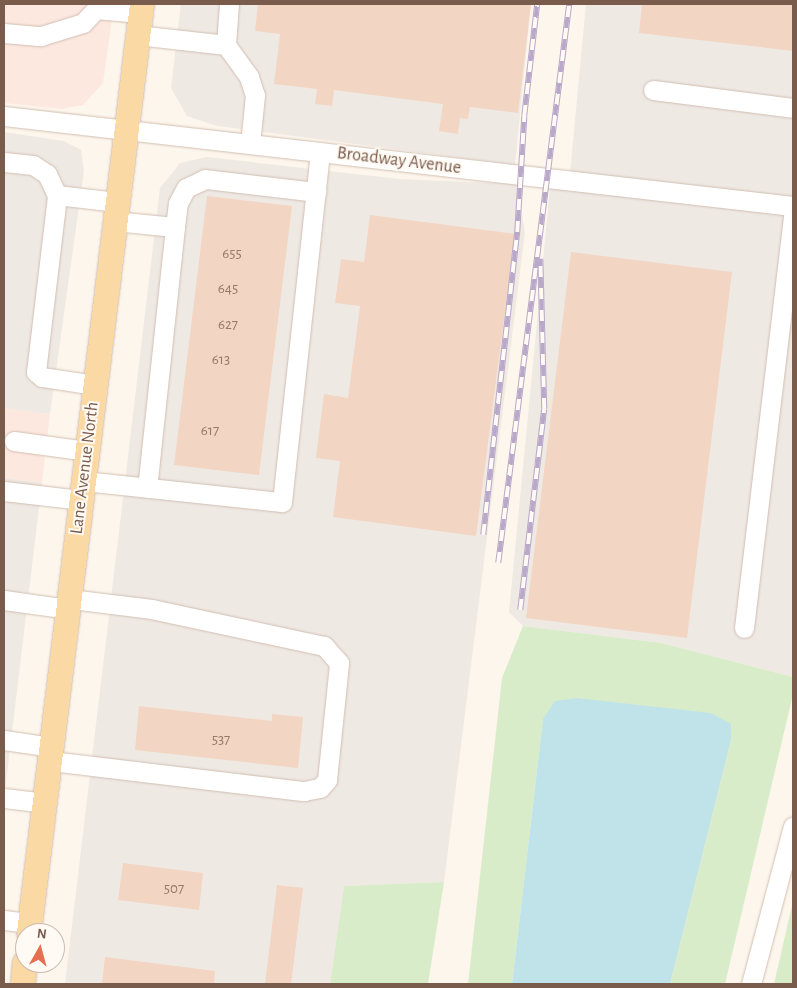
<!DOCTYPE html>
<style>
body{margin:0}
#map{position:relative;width:797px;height:988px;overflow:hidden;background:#fdf6ec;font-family:"Alegreya Sans",sans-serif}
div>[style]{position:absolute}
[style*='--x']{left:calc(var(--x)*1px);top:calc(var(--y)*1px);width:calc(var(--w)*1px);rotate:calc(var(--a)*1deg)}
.commercial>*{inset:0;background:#fde8e0}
.industrial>*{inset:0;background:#efe9e4}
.green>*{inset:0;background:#d8ecc9}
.water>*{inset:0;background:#bfe3e8}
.building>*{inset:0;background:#f3d5c3}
.roads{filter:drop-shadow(0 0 1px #d1beb0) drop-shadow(0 0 1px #d1beb0)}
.minor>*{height:19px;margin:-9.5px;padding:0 9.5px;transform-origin:9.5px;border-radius:9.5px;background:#fff}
.major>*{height:24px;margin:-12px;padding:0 12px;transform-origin:12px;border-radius:12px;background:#fbd9a5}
.rail>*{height:5.5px;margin-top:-2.75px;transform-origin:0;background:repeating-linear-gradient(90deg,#fffaf3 0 11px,#b9a8c9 0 22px);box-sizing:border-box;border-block:1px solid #b9a8c9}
span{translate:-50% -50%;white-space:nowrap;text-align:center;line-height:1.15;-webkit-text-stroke:4px #fffaf3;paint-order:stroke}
.number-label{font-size:15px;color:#987a6a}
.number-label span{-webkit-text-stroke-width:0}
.street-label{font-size:18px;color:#7a5c4d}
.frame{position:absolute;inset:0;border:5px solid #7a5c4d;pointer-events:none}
.north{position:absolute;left:15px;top:923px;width:50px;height:50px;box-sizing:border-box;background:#fffaf3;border:1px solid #cabbb1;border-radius:50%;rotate:7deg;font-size:14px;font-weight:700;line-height:20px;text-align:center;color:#7a5c4d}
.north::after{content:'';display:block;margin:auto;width:18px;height:22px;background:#e76f51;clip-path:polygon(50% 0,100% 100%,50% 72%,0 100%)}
</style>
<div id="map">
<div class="commercial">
<i style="clip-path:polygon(4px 4px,114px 4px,103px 83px,83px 105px,62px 109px,4px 103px)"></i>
<i style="clip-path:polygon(4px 408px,50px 414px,42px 483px,4px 478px)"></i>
</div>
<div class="industrial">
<i style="clip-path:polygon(181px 4px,531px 4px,515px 165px,217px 126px,187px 116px,171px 88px)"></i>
<i style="clip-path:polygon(586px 4px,793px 4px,793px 197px,570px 173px)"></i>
<i style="clip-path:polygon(4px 132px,64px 141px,81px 150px,84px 171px,50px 414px,4px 408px)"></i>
<i style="clip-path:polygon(207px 157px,399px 179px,516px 184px,525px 232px,444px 882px,344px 886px,330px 984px,65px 984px,160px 188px,180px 163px)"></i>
<i style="clip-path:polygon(550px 188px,793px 216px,793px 677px,661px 643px,523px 626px,509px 612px)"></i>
<i style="clip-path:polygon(4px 478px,42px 483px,4px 799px)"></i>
</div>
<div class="green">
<i style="clip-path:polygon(523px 626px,661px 643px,793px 677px,793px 694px,725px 984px,670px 984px,731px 740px,543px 719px,512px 984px,468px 984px,502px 678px)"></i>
<i style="clip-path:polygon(444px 882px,428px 984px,330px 984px,344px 886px)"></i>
<i style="clip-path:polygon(793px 901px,793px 984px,774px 984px)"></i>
</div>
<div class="water">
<i style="clip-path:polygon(576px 698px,711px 713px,731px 724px,731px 740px,670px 984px,512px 984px,543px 719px,555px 701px)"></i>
</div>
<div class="building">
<i style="clip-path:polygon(258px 4px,531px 4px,518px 113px,470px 107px,468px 119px,460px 118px,458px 134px,439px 131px,443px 104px,334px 90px,332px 106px,315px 104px,317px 89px,274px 84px,280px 34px,255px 31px)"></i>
<i style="clip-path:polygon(642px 4px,793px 4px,793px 51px,639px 33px)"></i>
<i style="clip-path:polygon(207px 196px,292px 206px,259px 475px,174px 465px)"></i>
<i style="clip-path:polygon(370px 215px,515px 234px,476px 536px,333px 517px,340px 461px,316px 458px,324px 394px,348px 398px,360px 306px,335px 303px,341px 259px,364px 262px)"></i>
<i style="clip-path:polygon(571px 252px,732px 272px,687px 638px,526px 618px)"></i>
<i style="clip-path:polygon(139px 706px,272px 721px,272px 714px,303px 717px,298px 768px,135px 750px)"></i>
<i style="clip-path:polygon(123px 863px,203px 873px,199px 910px,118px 900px)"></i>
<i style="clip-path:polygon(277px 885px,303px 888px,291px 984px,265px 984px)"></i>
<i style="clip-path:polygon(105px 957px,215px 971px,214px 984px,102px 984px)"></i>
</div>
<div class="roads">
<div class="minor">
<i style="--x:229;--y:4;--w:41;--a:94.2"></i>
<i style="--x:226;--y:45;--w:39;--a:54"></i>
<i style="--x:249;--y:77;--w:19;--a:72"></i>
<i style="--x:255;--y:95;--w:49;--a:95.8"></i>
<i style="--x:4;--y:33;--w:37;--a:5"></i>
<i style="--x:41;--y:36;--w:44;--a:-17.2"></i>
<i style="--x:83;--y:23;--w:19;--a:-47"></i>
<i style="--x:96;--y:9;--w:44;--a:5.2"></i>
<i style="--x:137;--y:35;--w:90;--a:6.4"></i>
<i style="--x:653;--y:90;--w:141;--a:7.3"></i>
<i style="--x:4;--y:116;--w:794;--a:6.51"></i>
<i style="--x:4;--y:162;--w:29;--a:6"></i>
<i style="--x:33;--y:165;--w:17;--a:33"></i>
<i style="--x:47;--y:174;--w:23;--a:65"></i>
<i style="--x:114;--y:221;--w:61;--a:5.6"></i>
<i style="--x:175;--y:227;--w:262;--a:96.1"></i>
<i style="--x:175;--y:227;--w:24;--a:-83"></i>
<i style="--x:178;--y:203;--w:17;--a:-62"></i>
<i style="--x:186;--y:188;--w:21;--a:-25"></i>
<i style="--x:205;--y:179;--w:112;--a:6.7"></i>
<i style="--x:95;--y:385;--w:54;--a:-171.4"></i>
<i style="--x:42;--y:377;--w:8;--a:-140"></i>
<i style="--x:36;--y:372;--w:178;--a:-83.2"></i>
<i style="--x:57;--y:195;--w:60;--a:6.7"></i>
<i style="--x:14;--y:441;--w:75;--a:7.7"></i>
<i style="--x:84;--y:481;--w:199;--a:6.1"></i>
<i style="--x:282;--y:502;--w:352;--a:-83.8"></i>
<i style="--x:4;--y:491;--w:79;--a:6.6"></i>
<i style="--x:4;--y:600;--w:66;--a:7.9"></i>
<i style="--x:744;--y:628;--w:416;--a:-83.2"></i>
<i style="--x:4;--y:740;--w:49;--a:8.3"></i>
<i style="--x:51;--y:761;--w:255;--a:6.8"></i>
<i style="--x:304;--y:791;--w:16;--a:-11"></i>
<i style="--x:320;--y:788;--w:11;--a:-49"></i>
<i style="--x:327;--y:780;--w:118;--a:-84.1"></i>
<i style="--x:339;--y:663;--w:23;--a:-131"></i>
<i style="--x:324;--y:646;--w:176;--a:-167.9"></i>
<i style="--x:152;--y:609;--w:83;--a:-173"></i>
<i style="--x:4;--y:798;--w:42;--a:6.8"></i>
<i style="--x:4;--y:920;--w:26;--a:7"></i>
<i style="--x:751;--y:984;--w:163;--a:-75.1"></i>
</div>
<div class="major">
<i style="--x:29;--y:933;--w:936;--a:-83.06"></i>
<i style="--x:23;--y:984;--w:21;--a:-85"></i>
</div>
</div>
<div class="rail">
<i style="--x:483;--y:535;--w:305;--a:-83.6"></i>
<i style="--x:517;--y:232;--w:116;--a:-86.5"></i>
<i style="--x:524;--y:116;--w:113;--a:-83.4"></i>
<i style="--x:498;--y:563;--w:563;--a:-82.76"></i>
<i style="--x:520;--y:610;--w:202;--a:-83.2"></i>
<i style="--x:544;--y:409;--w:150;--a:-91.5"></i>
</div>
<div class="number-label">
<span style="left:232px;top:254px">655</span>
<span style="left:228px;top:289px">645</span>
<span style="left:228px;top:325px">627</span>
<span style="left:221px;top:360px">613</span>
<span style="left:210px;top:431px">617</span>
<span style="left:221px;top:740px">537</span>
<span style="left:174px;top:889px">507</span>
</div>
<div class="street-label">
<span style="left:399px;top:161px;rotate:7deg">Broadway Avenue</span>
<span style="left:85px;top:468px;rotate:-83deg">Lane Avenue North</span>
</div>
<div class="frame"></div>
<div class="north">N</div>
</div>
